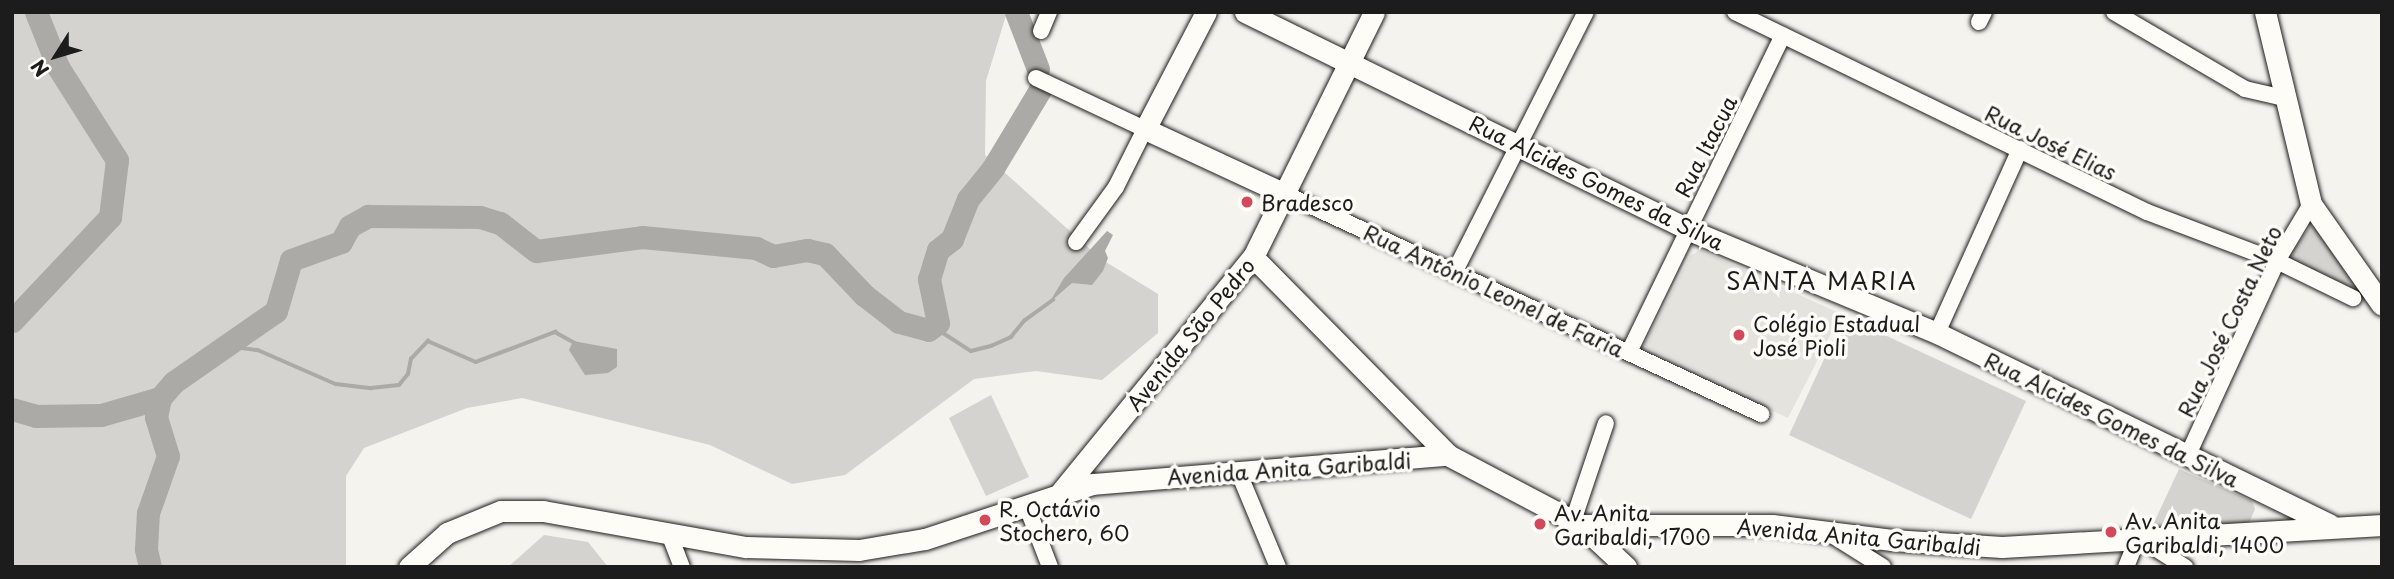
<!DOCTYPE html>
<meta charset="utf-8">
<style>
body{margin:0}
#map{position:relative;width:2394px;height:579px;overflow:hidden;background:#f4f3ee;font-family:"Playpen Sans",sans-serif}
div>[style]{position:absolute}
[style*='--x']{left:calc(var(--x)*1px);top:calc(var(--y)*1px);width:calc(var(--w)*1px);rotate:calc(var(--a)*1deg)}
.built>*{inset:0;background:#e4e3de}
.green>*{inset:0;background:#d4d3cf}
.water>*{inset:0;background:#abaaa6}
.stream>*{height:3.5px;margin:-1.75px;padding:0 1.75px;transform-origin:1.75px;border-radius:1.75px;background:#abaaa6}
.river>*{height:23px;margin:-11.5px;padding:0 11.5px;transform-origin:11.5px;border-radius:11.5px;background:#abaaa6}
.roads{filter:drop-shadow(0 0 2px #1c1c1c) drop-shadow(0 0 2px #1c1c1c)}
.street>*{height:16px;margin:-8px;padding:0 8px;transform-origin:8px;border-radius:8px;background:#fdfcf7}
.secondary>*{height:21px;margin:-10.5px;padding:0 10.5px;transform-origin:10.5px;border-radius:10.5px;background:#fdfcf7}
.dots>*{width:19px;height:19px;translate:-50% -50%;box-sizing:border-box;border:4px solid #fdfcf7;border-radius:50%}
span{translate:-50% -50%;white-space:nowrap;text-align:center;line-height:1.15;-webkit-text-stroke:7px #fdfcf7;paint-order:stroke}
.street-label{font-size:21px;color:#1c1c1c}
.poi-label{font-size:21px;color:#1c1c1c}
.left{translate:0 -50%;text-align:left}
.neighbourhood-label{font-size:23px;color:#1c1c1c;letter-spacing:2px}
.frame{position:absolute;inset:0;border:14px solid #1c1c1c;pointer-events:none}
.north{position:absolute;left:21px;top:21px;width:70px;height:70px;-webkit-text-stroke:5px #fdfcf7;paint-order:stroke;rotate:233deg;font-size:19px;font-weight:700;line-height:28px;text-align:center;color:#1c1c1c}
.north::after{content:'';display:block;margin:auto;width:24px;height:32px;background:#1c1c1c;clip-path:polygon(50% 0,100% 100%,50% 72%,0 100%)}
</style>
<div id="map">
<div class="built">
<i style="clip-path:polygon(1701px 250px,1841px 314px,1788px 418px,1641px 350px,1691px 255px)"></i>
</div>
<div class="green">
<i style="clip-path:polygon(12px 12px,1007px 12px,986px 81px,985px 155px,1101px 259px,1158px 294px,1158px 333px,1102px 380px,1036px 371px,974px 379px,845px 475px,792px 484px,710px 445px,522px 398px,467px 408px,364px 448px,346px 476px,346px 567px,12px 567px)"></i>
<i style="clip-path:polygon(2310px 226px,2316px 228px,2362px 293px,2293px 261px,2290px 255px)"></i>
<i style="clip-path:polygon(1844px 316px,2026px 401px,1971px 519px,1789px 435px)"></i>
<i style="clip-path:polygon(991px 395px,1029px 477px,986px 496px,949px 418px)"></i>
<i style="clip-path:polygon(2179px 469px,2252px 501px,2255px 509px,2249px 523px,2151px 529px)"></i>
<i style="clip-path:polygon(544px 535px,588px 542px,608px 567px,508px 567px)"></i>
</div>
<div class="water">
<i style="clip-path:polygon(1107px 231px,1113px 235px,1105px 251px,1108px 258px,1103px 271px,1092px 285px,1072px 283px,1049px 303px,1064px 278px)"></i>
<i style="clip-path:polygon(573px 341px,617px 349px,617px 367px,608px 373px,585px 375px,569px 350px)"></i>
</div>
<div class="stream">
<i style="--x:934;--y:327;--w:44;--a:33"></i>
<i style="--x:971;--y:351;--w:21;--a:-14"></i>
<i style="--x:991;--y:346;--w:22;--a:-24"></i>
<i style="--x:1011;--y:337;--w:21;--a:-51"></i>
<i style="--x:1024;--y:321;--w:36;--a:-36"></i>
<i style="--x:228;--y:346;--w:30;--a:8"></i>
<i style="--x:258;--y:350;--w:85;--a:23.6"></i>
<i style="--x:336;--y:384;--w:35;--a:7"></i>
<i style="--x:371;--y:388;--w:28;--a:-6"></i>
<i style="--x:399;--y:385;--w:14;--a:-51"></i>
<i style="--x:408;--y:374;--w:15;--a:-79"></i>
<i style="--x:411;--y:359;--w:25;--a:-47"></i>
<i style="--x:428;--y:341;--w:52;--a:23.6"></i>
<i style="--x:476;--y:362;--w:85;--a:-20.8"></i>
<i style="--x:555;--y:332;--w:23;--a:29"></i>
</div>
<div class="river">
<i style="--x:1016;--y:12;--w:61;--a:68.9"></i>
<i style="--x:12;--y:321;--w:143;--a:-46.7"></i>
<i style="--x:110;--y:217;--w:57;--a:-83"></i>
<i style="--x:117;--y:160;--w:110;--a:-122.4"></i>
<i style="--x:58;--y:67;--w:59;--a:-111.8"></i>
<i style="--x:12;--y:409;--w:25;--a:16"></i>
<i style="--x:36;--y:416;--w:65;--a:-0.9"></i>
<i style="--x:101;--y:415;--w:61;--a:-16.1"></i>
<i style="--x:150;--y:567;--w:18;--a:-103"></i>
<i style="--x:146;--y:549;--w:36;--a:-87"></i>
<i style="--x:148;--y:513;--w:60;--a:-70.7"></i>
<i style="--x:168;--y:456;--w:41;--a:-107.1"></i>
<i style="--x:156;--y:417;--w:19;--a:-78"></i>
<i style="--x:160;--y:398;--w:21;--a:-49"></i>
<i style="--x:174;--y:382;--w:124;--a:-34.8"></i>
<i style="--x:276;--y:311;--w:53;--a:-73.6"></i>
<i style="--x:291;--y:260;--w:53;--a:-19.8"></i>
<i style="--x:341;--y:242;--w:18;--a:-61"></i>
<i style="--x:350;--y:226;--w:21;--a:-29"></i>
<i style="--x:368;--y:216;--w:112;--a:0.5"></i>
<i style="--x:480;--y:217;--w:21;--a:17"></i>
<i style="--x:500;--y:223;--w:46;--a:37.9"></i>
<i style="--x:536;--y:251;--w:107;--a:-7.5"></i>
<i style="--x:642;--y:237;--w:115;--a:5.5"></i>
<i style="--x:756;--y:248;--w:19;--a:25"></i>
<i style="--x:773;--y:256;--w:35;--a:-10"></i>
<i style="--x:807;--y:250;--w:18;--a:13"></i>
<i style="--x:825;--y:254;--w:57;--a:46.4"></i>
<i style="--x:864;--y:295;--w:44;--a:37.6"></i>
<i style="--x:899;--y:322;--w:30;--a:15"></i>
<i style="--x:928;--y:330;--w:12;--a:-35"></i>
<i style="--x:938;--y:323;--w:45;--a:-101.6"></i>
<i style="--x:929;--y:279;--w:30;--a:-73"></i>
<i style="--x:938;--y:250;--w:18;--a:-38"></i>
<i style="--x:952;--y:239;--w:43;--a:-68.2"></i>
<i style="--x:968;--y:199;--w:40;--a:-51"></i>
<i style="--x:993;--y:168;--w:93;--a:-59"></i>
</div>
<div class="roads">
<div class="street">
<i style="--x:1735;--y:12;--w:458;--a:25.9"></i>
<i style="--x:2147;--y:212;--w:139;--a:20.7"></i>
<i style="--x:2277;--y:261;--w:85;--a:26"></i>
<i style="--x:2114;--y:12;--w:152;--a:30.4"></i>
<i style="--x:2245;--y:89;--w:40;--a:13"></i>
<i style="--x:1979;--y:22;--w:11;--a:-63"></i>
<i style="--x:1041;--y:31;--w:21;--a:-67"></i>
<i style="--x:1036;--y:78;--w:120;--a:25.1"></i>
<i style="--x:1145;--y:129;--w:65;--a:116.6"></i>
<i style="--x:1116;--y:187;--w:68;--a:126"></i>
<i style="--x:1283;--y:193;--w:527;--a:24.81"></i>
<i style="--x:1454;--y:273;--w:292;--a:-63.2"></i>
<i style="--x:1937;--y:333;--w:202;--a:-65.7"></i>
<i style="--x:1629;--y:352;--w:352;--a:-64.1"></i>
<i style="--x:2187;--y:457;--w:216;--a:-65.3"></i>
<i style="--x:2277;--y:261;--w:66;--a:-59.2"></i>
<i style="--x:1238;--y:471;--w:104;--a:67.4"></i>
<i style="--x:1027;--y:507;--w:64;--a:69"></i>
<i style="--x:1573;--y:521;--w:103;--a:-71.4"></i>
<i style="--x:1832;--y:535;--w:60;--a:32.1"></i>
<i style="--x:670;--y:536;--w:33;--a:69"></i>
<i style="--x:2126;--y:567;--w:32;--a:-68"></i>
<i style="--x:2138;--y:537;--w:56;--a:32.6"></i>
</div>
<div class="secondary">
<i style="--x:1206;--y:12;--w:132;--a:117.5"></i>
<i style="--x:1145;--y:129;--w:152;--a:24.9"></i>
<i style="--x:1245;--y:12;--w:492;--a:26.1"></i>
<i style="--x:1687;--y:229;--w:271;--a:22.6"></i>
<i style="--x:1937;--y:333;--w:437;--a:26"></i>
<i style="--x:2265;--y:12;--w:197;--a:76.5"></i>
<i style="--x:2311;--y:204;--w:123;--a:54.9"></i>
<i style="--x:1253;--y:257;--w:278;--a:45.4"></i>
<i style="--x:1061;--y:492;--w:303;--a:-50.8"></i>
<i style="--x:1253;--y:257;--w:273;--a:-63.7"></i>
<i style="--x:1581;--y:525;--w:62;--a:43"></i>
<i style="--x:409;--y:567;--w:51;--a:-41.8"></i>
<i style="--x:447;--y:533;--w:58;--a:-22.2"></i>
<i style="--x:501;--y:511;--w:42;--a:0"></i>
<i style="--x:543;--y:511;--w:206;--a:10.1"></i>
<i style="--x:746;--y:547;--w:113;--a:1.5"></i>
<i style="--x:859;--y:550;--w:67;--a:-9.5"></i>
<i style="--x:925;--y:539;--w:176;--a:-18.2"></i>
<i style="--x:1092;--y:484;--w:357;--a:-4.7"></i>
<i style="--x:1448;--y:455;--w:150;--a:27.8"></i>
<i style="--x:1581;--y:525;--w:191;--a:0"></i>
<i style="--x:1772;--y:525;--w:121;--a:7.1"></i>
<i style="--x:1892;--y:540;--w:110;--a:3.6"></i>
<i style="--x:2002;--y:547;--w:381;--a:-3.3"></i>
</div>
</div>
<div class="dots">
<i style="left:1247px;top:202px;background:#d1495b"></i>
<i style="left:1739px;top:335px;background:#d1495b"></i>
<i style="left:985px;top:520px;background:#d1495b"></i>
<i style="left:1540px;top:524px;background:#d1495b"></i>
<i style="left:2111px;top:532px;background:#d1495b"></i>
</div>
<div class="street-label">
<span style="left:2051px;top:142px;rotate:26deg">Rua José Elias</span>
<span style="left:1705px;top:146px;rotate:-63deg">Rua Itacua</span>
<span style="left:1597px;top:182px;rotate:26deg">Rua Alcides Gomes da Silva</span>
<span style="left:1494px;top:290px;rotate:25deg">Rua Antônio Leonel de Faria</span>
<span style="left:2229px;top:321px;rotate:-64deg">Rua José Costa Neto</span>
<span style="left:1190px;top:334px;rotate:-51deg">Avenida São Pedro</span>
<span style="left:2112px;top:419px;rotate:26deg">Rua Alcides Gomes da Silva</span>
<span style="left:1289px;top:468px;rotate:-4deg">Avenida Anita Garibaldi</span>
<span style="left:1859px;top:536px;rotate:5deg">Avenida Anita Garibaldi</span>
</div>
<div class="poi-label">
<span class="left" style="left:1261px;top:202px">Bradesco</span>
<span class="left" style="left:1753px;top:335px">Colégio Estadual<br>José Pioli</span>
<span class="left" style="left:999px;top:520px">R. Octávio<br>Stochero, 60</span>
<span class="left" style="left:1554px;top:524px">Av. Anita<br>Garibaldi, 1700</span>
<span class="left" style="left:2125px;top:532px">Av. Anita<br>Garibaldi, 1400</span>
</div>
<div class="neighbourhood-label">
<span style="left:1822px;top:281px">SANTA MARIA</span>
</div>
<div class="frame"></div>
<div class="north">N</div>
</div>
